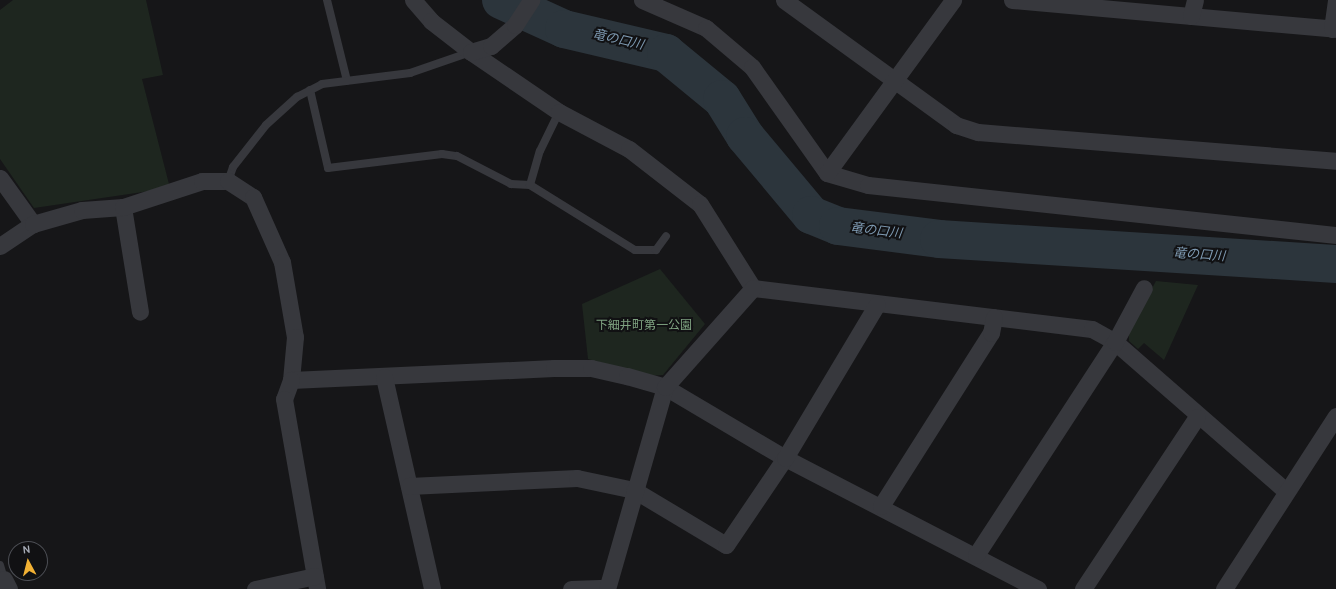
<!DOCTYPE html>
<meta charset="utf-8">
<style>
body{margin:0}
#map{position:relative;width:1336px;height:589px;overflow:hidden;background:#161618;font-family:Karla,"Noto Sans JP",sans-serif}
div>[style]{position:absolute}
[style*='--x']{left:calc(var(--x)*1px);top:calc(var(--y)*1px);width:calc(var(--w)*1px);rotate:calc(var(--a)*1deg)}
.green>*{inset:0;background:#1e261f}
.river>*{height:38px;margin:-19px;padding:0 19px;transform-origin:19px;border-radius:19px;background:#2c353c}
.service>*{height:8px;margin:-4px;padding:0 4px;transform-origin:4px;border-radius:4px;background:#37383d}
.minor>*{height:17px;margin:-8.5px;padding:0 8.5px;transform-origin:8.5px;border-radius:8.5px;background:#37383d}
span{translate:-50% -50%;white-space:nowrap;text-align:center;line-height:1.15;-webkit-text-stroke:4px #111113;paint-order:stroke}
.park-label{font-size:12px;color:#7fa381}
.water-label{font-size:13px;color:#7f9bb3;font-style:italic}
.north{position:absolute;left:8px;top:541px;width:40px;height:40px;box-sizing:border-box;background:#111113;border:1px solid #4d4f55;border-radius:50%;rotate:353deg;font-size:11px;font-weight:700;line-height:16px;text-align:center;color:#a8adb8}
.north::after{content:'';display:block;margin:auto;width:14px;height:18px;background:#f2b134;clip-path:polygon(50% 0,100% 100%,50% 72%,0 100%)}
</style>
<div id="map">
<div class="green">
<i style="clip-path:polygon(13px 0,146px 0,163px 75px,142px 79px,170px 188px,34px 208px,0 159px,0 10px)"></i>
<i style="clip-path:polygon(660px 269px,705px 324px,663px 375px,648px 376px,588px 359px,582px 304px)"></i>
<i style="clip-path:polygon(1156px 281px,1198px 285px,1164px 360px,1144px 343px,1138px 349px,1129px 341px,1129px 331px)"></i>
</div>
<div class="river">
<i style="--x:501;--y:0;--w:69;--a:24.7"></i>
<i style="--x:564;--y:29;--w:105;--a:13.2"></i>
<i style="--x:666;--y:53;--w:72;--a:39.4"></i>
<i style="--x:722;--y:99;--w:44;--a:58.1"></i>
<i style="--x:745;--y:136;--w:103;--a:50.1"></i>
<i style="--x:811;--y:215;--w:29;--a:22"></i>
<i style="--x:838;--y:226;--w:102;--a:7.3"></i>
<i style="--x:939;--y:239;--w:398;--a:3.6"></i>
</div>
<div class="service">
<i style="--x:327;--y:0;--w:83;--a:76.1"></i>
<i style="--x:310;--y:90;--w:80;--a:77"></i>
<i style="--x:328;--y:168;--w:115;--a:-7"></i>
<i style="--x:442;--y:154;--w:15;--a:8"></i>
<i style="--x:457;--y:156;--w:61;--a:27.4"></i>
<i style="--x:511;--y:184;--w:19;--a:3"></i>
<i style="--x:530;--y:185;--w:123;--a:31.8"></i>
<i style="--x:635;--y:250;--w:21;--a:0"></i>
<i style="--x:656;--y:250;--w:17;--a:-54"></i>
<i style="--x:228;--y:181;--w:15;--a:-70"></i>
<i style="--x:233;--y:167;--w:53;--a:-51.8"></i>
<i style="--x:266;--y:125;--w:42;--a:-42.1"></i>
<i style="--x:297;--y:97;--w:28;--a:-27"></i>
<i style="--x:322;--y:84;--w:89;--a:-7.1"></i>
<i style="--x:410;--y:73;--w:65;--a:-19"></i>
<i style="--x:530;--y:185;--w:35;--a:-74"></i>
<i style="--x:540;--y:151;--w:43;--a:-64"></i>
<i style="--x:0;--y:565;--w:15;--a:74"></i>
</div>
<div class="minor">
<i style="--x:413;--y:0;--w:28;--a:49"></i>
<i style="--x:431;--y:21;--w:51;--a:37.8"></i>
<i style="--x:471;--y:52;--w:107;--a:34.3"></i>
<i style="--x:559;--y:112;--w:79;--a:27.9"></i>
<i style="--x:629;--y:149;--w:90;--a:37.8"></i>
<i style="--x:700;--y:204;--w:99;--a:57.8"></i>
<i style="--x:642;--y:0;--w:70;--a:23.6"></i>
<i style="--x:706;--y:28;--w:60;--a:40.3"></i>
<i style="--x:752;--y:67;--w:130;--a:54.7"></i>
<i style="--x:827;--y:173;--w:43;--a:16.3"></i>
<i style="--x:868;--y:185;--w:471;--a:6.1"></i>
<i style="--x:784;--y:0;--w:213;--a:36"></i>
<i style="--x:956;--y:125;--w:23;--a:18"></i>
<i style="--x:978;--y:132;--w:359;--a:4.6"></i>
<i style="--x:1012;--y:0;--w:325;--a:5.1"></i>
<i style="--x:1191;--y:16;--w:16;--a:-76"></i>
<i style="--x:1332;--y:29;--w:28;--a:-82"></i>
<i style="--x:471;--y:52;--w:21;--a:-17"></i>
<i style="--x:491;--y:46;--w:32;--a:-41"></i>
<i style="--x:515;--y:25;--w:30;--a:-57"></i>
<i style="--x:827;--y:173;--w:214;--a:-53.9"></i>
<i style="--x:0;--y:178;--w:57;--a:54.3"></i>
<i style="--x:123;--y:207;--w:106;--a:80.8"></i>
<i style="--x:0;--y:246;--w:40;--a:-34"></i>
<i style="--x:33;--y:224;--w:51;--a:-15.9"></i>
<i style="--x:82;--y:210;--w:41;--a:-4.2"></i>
<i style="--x:123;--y:207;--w:83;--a:-18.2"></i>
<i style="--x:202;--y:181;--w:26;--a:0"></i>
<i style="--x:228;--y:181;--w:30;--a:33"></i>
<i style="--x:253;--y:197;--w:71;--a:66"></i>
<i style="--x:282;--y:262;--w:76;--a:80.2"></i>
<i style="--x:295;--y:337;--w:43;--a:95.3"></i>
<i style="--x:291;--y:380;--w:263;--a:-2.6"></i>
<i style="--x:554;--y:368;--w:37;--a:0"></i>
<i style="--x:591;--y:368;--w:37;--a:13"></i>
<i style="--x:627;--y:376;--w:40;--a:16"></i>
<i style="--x:665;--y:387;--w:139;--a:30.6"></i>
<i style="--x:785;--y:458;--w:285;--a:27.4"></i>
<i style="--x:753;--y:288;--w:341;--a:6.9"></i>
<i style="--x:1092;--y:329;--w:26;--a:29"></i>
<i style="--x:1115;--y:342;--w:227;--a:41.1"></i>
<i style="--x:384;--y:377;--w:217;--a:77.2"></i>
<i style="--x:291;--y:380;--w:20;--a:110"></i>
<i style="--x:284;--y:399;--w:193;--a:80.1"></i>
<i style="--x:409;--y:486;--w:168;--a:-2.7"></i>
<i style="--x:577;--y:478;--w:58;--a:11.9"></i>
<i style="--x:634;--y:490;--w:107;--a:30.9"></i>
<i style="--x:726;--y:545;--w:105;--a:-55.9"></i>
<i style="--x:785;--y:458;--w:179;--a:-59.1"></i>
<i style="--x:881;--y:506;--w:205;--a:-57.6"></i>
<i style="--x:991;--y:333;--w:16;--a:-79"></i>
<i style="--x:976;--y:555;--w:254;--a:-56.9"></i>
<i style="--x:1115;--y:342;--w:61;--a:-61.8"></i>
<i style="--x:4;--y:579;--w:11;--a:63"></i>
<i style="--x:255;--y:589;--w:61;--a:-12.2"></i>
<i style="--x:571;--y:589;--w:36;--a:-2"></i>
<i style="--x:607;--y:589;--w:210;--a:-74"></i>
<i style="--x:665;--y:387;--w:132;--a:-48.4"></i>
<i style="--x:1083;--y:589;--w:206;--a:-56.5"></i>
<i style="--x:1224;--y:589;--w:206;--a:-57.1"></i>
</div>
<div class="park-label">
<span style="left:644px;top:326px">下細井町第一公園</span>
</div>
<div class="water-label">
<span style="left:618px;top:40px;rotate:13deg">竜の口川</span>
<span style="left:876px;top:231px;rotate:7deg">竜の口川</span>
<span style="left:1199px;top:255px;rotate:4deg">竜の口川</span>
</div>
<div class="north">N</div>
</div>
